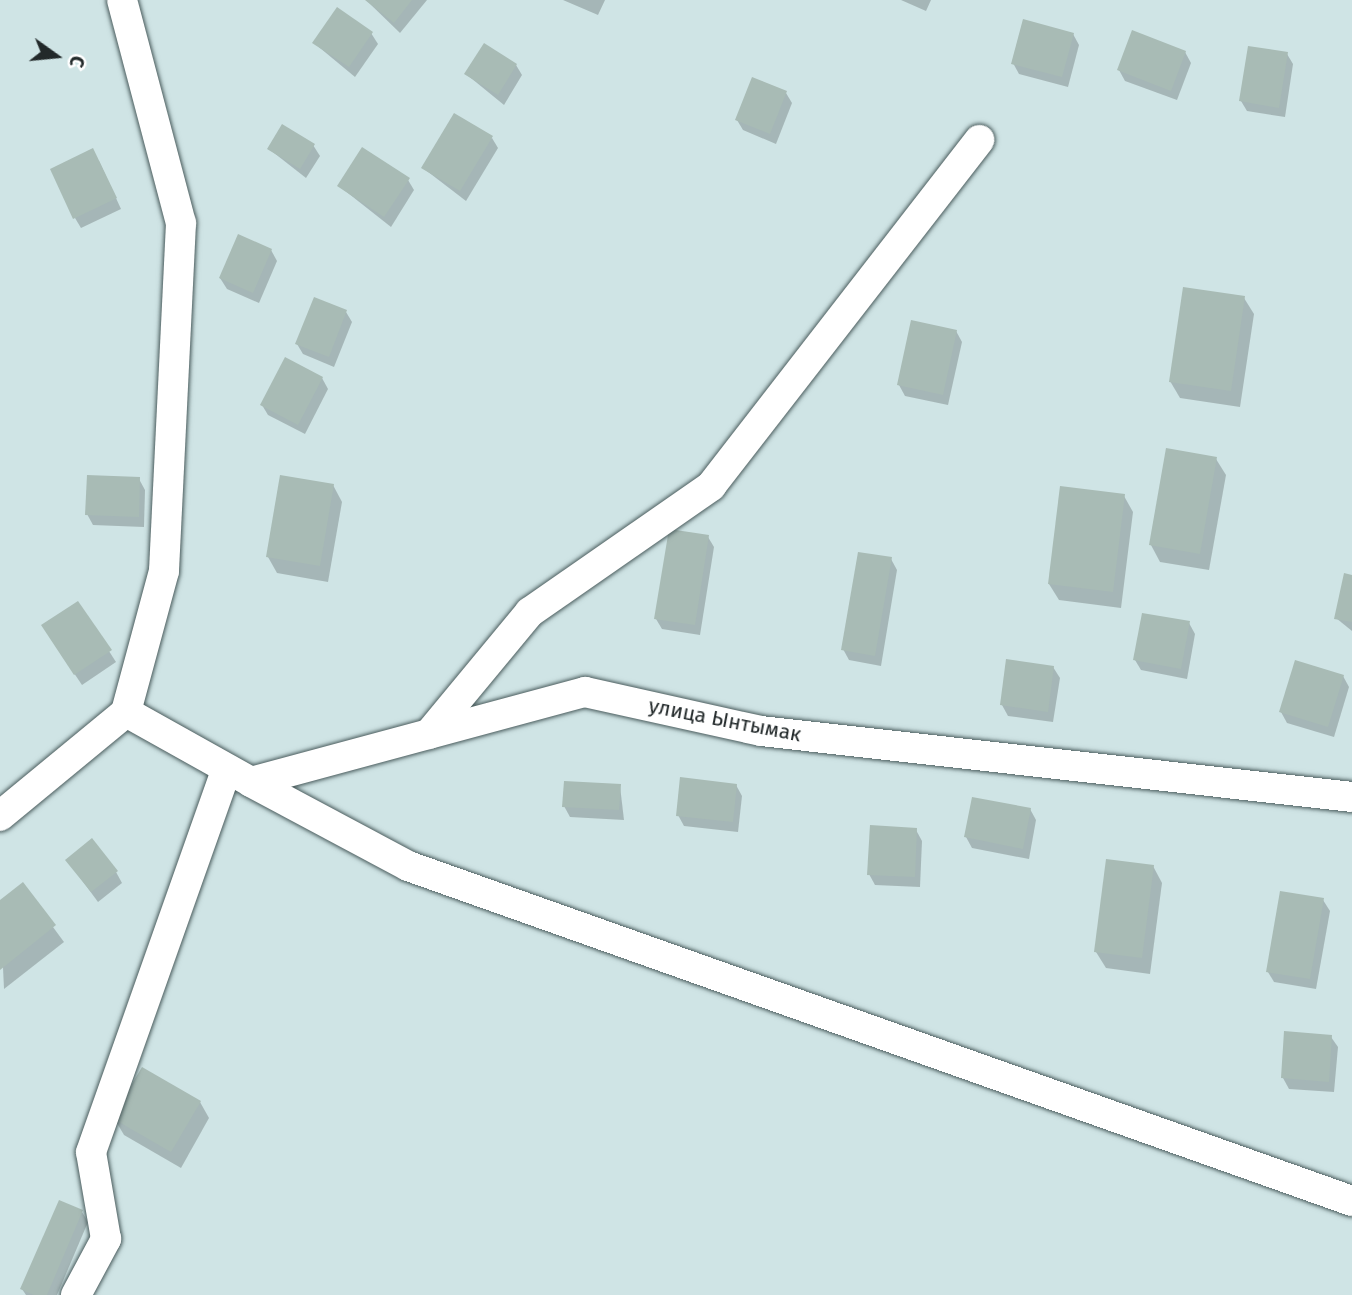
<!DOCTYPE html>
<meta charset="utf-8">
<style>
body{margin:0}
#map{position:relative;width:1352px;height:1295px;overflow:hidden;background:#cfe4e5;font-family:"Fira Sans",sans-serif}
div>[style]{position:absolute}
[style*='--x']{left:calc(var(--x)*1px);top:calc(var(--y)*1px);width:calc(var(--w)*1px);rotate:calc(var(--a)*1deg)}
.shadow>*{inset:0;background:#0003}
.building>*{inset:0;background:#a8bbb5}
.roads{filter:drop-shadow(0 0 2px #4a5c5d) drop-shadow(0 0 2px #4a5c5d)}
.minor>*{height:30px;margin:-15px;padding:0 15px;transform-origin:15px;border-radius:15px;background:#fff}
span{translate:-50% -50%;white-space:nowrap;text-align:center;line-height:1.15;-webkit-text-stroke:5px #fff;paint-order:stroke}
.street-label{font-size:21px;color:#22292a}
.north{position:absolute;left:21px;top:21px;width:70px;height:70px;-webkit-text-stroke:5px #fff;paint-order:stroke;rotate:105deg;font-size:19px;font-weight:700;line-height:28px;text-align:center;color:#22292a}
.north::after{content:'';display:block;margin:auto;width:24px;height:32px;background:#22292a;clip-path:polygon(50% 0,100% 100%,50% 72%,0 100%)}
</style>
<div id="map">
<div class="shadow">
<i style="clip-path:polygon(366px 0,427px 0,400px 33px)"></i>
<i style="clip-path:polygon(563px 0,605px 0,598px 15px)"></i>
<i style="clip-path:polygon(901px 0,931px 0,926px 11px)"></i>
<i style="clip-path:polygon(371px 33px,378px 44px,355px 77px,314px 43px)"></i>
<i style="clip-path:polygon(1073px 34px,1079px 45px,1068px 87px,1019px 74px,1013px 63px)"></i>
<i style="clip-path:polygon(1185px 52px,1191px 63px,1177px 100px,1125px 81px,1119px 70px)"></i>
<i style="clip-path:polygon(1287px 54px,1293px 64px,1285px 117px,1247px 111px,1241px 101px)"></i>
<i style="clip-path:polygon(516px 65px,522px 75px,504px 105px,466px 74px)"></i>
<i style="clip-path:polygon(786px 93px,792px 103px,776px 144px,743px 130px,737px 120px)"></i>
<i style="clip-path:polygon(492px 138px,498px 148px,466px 201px,423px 168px)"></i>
<i style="clip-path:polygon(313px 145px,320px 156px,306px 178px,269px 149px)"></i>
<i style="clip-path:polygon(99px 161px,121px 209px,81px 228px,75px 218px)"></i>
<i style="clip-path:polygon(408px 180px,414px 190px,391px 227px,339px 186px)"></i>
<i style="clip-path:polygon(271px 250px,277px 261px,259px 303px,227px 289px,220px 278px)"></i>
<i style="clip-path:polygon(1244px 298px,1254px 314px,1240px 407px,1180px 398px,1170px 381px)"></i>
<i style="clip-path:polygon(346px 312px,352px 322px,334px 367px,303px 354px,297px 344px)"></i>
<i style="clip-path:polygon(956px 331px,962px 342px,948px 405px,905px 396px,899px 385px)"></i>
<i style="clip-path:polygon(322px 378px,328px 389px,305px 434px,268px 415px,262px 405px)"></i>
<i style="clip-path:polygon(1216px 459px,1226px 475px,1209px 570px,1160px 562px,1151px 545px)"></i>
<i style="clip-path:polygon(139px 479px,145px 490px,144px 527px,93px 525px,87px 514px)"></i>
<i style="clip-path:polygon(333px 485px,342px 502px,328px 582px,277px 573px,268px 557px)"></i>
<i style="clip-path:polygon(1124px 496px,1133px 512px,1121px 608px,1059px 600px,1049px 584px)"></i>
<i style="clip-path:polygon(708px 537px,714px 547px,700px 635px,662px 629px,656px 619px)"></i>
<i style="clip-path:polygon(891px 559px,897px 570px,881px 666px,849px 660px,843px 649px)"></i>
<i style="clip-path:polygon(1352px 577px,1352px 631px,1336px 618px)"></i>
<i style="clip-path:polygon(78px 603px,116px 662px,82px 685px,49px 636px)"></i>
<i style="clip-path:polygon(1189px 623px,1195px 634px,1187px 679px,1141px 670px,1135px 660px)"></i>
<i style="clip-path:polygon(1053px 667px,1060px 678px,1053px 722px,1008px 716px,1002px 705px)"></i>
<i style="clip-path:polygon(1343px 676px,1349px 687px,1334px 737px,1287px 723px,1281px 712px)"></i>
<i style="clip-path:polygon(736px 785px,742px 796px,738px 832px,684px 826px,678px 815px)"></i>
<i style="clip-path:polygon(620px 786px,624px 820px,570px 817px,564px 806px)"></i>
<i style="clip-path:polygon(1030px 809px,1036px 820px,1029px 859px,972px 848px,966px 837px)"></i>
<i style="clip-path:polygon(916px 830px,922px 841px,920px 887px,875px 885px,869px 874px)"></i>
<i style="clip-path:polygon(67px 860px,116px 872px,122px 883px,98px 902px)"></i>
<i style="clip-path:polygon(1153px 866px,1162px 883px,1150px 974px,1106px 968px,1096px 952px)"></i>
<i style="clip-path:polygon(22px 885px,64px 942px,4px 989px,0 902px)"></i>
<i style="clip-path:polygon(1323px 900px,1330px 911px,1316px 989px,1274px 982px,1268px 972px)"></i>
<i style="clip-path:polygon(1331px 1037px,1338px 1047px,1334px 1092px,1289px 1089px,1283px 1078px)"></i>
<i style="clip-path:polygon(200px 1102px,209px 1118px,181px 1168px,124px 1135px,114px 1118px)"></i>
<i style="clip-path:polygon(82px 1212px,88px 1222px,57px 1295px,26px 1295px,22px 1289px)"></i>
</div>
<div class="building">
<i style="clip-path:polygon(365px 0,412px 0,394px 23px)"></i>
<i style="clip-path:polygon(337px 7px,373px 32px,349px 67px,312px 43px)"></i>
<i style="clip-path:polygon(1023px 19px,1074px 33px,1062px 77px,1011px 64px)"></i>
<i style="clip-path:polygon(1132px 30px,1186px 51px,1171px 91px,1117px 70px)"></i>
<i style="clip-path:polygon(484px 43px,517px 64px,498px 95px,464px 74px)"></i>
<i style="clip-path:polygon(1248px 46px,1288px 52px,1279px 108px,1239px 101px)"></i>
<i style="clip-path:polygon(752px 77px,787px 91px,770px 134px,735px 120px)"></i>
<i style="clip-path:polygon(454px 113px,493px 136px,460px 191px,421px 168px)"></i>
<i style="clip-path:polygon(282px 124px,315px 144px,300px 169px,267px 149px)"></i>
<i style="clip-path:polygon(362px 147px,410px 178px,384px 217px,337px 186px)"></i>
<i style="clip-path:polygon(93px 148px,117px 198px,73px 219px,50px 169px)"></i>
<i style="clip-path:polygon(238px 234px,272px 249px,253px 293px,219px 278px)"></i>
<i style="clip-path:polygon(1183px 287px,1245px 296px,1231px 391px,1169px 382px)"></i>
<i style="clip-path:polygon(314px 297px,347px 310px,329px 357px,295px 344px)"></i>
<i style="clip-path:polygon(911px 320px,957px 330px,943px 395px,897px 385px)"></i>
<i style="clip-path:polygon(285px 357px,323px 377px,298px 425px,260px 405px)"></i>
<i style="clip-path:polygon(1166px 448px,1217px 457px,1200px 554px,1149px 545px)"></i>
<i style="clip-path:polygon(87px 475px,140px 477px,139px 517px,85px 515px)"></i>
<i style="clip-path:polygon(280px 475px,334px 484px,320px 566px,266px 557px)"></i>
<i style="clip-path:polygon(1060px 486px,1125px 494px,1113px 592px,1048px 584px)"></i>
<i style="clip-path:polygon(669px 529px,709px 535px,695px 625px,654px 619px)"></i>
<i style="clip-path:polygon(858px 552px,892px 557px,875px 656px,841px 650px)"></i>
<i style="clip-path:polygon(1344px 573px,1352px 575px,1352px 622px,1334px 619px)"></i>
<i style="clip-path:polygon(78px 601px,112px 650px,74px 675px,41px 625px)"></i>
<i style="clip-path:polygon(1142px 613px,1190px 621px,1181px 669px,1133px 660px)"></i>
<i style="clip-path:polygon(1006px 659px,1054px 666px,1048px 712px,1000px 705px)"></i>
<i style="clip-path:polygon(1295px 660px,1344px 675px,1328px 727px,1279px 712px)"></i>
<i style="clip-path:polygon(680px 777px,737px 784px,733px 822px,676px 816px)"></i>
<i style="clip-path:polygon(564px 781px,621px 784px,619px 810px,562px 807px)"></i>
<i style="clip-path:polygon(972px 797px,1031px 808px,1023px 849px,964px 837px)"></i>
<i style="clip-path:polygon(870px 825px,917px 828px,915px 877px,867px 875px)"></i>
<i style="clip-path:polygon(92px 838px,118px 871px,91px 892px,65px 860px)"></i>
<i style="clip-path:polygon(1106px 859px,1154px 865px,1142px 958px,1094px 952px)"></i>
<i style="clip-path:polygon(23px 882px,56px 925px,0 970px,0 900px)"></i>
<i style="clip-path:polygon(1280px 891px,1324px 898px,1310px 979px,1266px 972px)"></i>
<i style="clip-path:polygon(1284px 1031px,1332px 1035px,1329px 1082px,1281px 1078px)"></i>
<i style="clip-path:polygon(142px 1067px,201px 1101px,171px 1152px,112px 1118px)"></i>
<i style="clip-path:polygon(59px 1200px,83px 1210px,47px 1295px,34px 1295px,20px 1289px)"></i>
</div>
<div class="roads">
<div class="minor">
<i style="--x:122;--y:0;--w:231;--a:75.2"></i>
<i style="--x:181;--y:223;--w:348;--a:92.8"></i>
<i style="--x:164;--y:571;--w:146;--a:105.1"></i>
<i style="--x:126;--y:712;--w:143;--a:29.2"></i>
<i style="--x:251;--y:782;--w:346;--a:-15.1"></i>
<i style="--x:585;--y:692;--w:180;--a:12.5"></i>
<i style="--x:761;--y:731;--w:595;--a:6.37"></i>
<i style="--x:429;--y:734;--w:158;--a:-50.4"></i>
<i style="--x:530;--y:612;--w:221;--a:-34.8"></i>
<i style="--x:711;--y:486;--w:438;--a:-52.2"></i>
<i style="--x:251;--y:782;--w:178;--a:28.1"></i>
<i style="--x:408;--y:866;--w:1002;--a:19.54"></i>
<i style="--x:0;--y:816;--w:163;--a:-39.5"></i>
<i style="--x:76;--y:1295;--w:64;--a:-61.8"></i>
<i style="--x:106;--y:1239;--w:88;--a:-99.8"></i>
<i style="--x:91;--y:1152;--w:406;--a:-70.5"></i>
</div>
</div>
<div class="street-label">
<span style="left:725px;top:720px;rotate:11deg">улица Ынтымак</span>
</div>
<div class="north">С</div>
</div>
